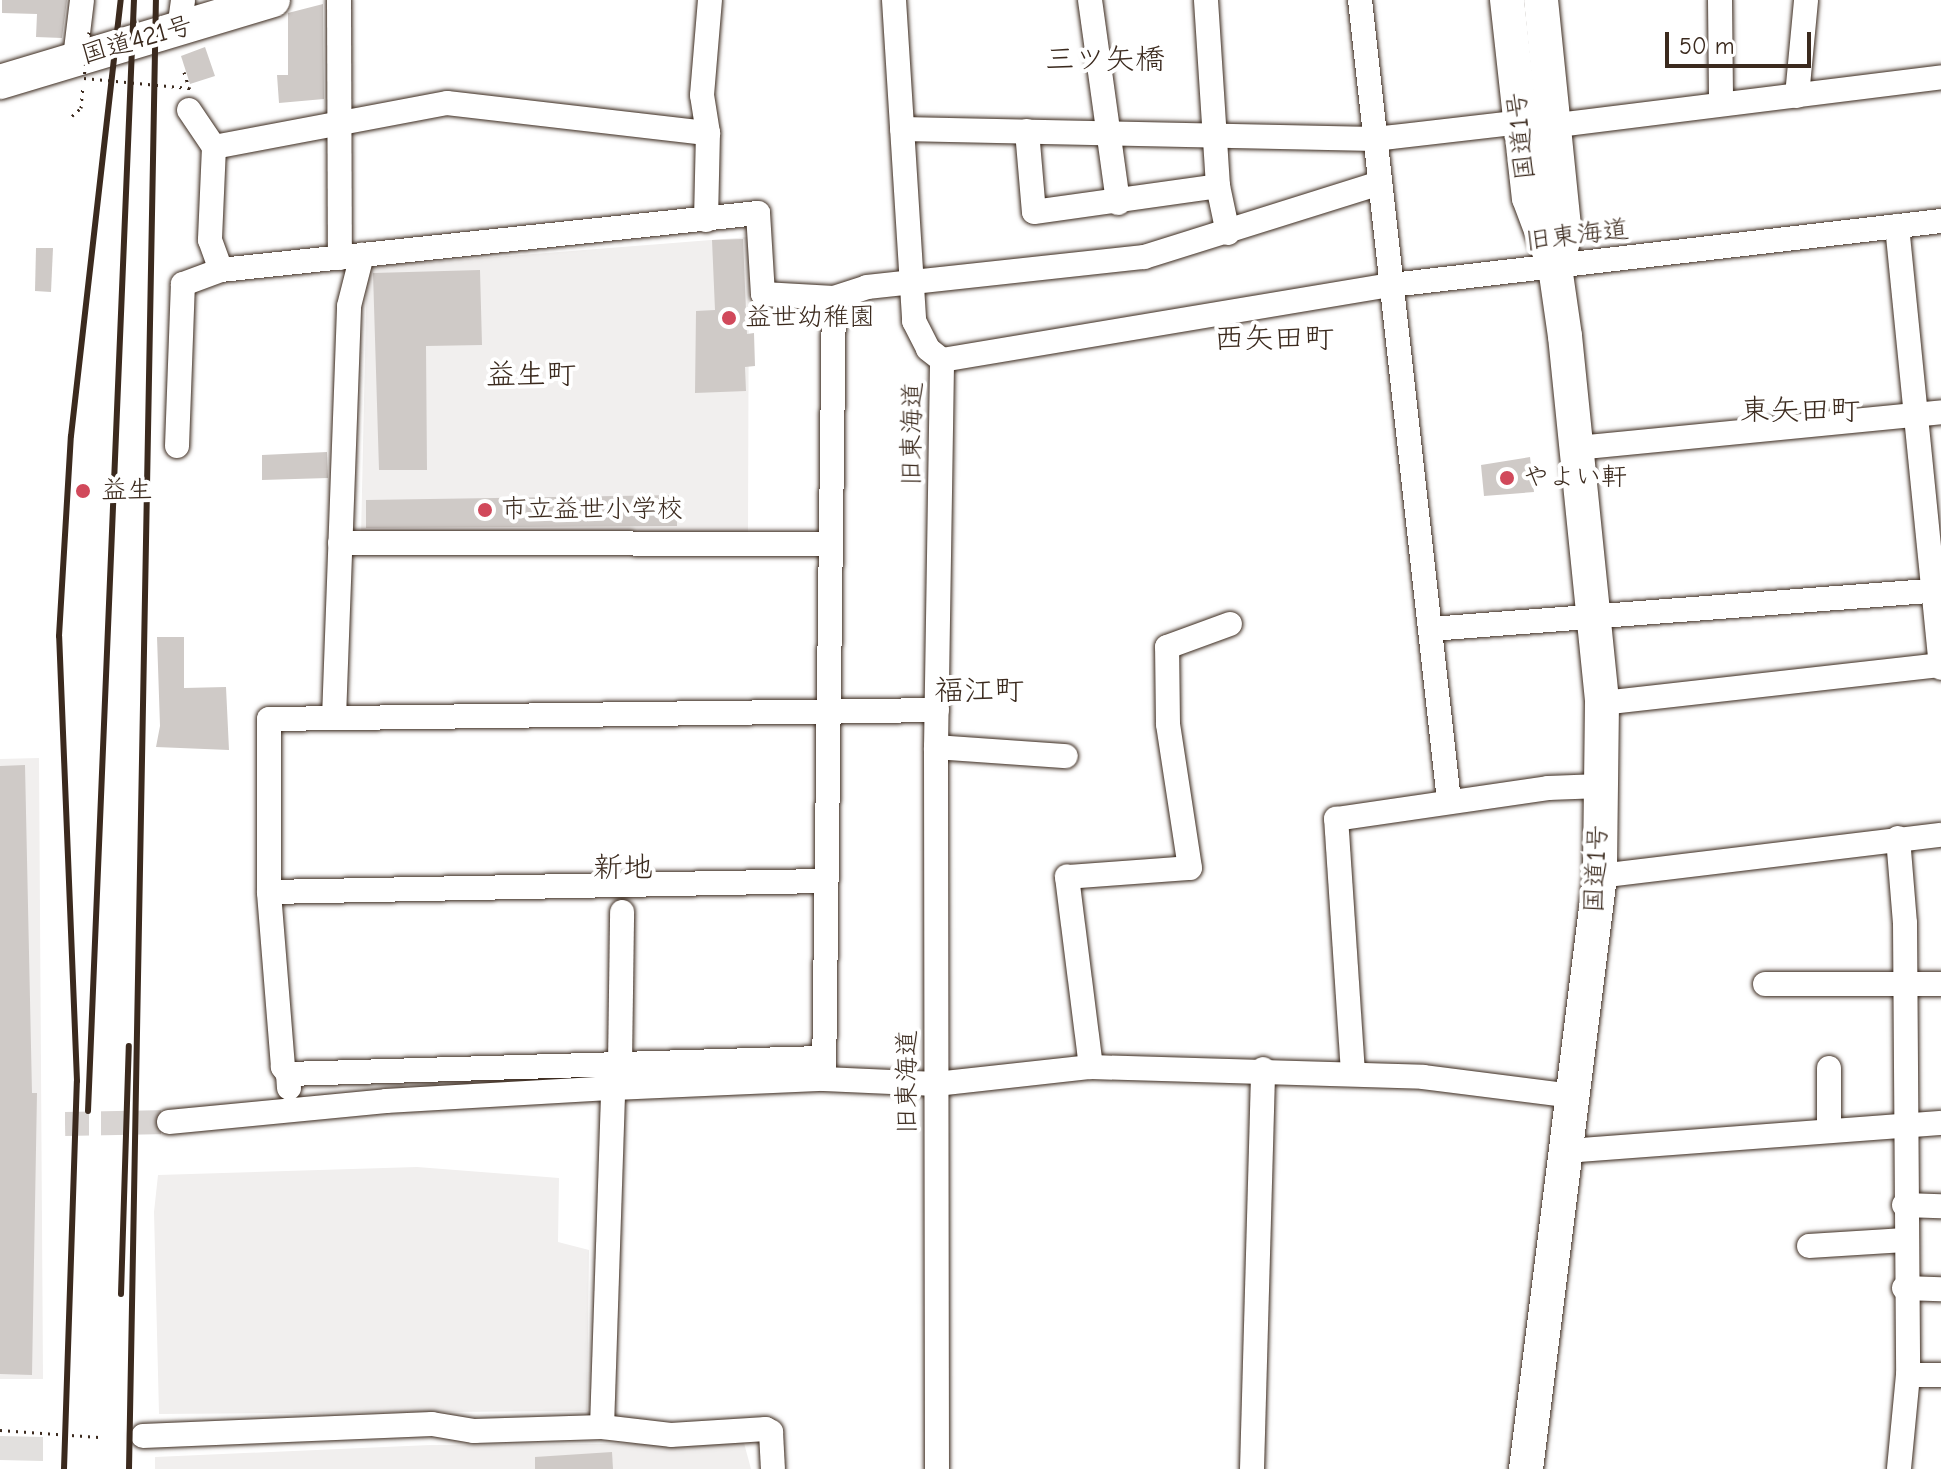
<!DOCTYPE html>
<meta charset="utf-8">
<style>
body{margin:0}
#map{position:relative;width:1941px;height:1469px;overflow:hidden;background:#fff;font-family:"Comic Neue","Klee One",sans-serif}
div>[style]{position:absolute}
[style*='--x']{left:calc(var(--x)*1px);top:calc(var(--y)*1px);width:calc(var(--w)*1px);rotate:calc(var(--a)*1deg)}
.built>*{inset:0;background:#f1efee}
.green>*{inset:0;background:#e2e0de}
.building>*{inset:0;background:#cfcac7}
.minor-tunnel>*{height:24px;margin-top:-12px;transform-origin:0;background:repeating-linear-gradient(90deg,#d8d4d2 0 24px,transparent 0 36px)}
.path>*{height:3px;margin-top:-1.5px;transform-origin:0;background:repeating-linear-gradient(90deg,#3b2a1e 0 2px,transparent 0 8px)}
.roads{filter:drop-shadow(0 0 2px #3b2a1e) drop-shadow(0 0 2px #3b2a1e)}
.minor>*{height:24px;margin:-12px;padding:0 12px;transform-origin:12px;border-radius:12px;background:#fff}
.highway>*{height:34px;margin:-17px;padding:0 17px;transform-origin:17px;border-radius:17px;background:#fff}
.rail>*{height:6px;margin:-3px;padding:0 3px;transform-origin:3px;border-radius:3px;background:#3b2a1e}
.path-bridge>*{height:3px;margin-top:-1.5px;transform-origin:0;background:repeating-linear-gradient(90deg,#3b2a1e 0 2px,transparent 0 8px)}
.dots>*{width:22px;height:22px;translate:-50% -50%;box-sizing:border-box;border:4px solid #fff;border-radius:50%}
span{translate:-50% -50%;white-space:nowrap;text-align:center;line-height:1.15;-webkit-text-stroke:8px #fff;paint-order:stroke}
.street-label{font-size:26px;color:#3b2a1e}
.poi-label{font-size:26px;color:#3b2a1e}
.left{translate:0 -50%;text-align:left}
.quarter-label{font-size:30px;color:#3b2a1e}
.scale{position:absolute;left:1665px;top:32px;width:146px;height:36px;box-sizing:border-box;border:4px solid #3b2a1e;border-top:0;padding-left:10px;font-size:24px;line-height:28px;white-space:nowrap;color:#3b2a1e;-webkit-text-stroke:6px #fff;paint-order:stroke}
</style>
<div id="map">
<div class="built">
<i style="clip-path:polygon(749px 237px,748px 532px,361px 537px,367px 267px)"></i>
<i style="clip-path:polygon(39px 758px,43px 1379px,0 1379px,0 759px)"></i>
<i style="clip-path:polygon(417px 1167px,559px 1178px,558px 1242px,589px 1250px,587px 1411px,159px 1414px,154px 1212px,158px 1175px)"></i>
<i style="clip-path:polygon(744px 1443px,751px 1469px,155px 1469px,155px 1457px,430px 1445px)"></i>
</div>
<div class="green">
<i style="clip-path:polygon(0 1436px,43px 1437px,43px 1461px,0 1460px)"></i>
</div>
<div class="building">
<i style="clip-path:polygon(2px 0,67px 0,62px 38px,36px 37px,37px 14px,2px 13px)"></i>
<i style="clip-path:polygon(323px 4px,324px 99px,279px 103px,277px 75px,288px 75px,288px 13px)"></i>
<i style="clip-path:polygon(205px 47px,215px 76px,190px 84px,181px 56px)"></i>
<i style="clip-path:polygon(743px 239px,747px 334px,754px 333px,755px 366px,745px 367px,746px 391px,695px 393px,696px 311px,715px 310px,712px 240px)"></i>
<i style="clip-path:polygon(36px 248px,53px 248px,51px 292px,35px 291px)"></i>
<i style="clip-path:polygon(480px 270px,482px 345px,426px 346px,427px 470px,379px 470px,373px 273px)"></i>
<i style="clip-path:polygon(327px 452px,328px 478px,262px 480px,262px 455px)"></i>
<i style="clip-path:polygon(1530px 457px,1534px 492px,1484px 496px,1481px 465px)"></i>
<i style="clip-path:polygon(677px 495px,677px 526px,366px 528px,366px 500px)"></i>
<i style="clip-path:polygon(157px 637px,184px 637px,184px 688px,226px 687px,229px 750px,156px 747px,160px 726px)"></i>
<i style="clip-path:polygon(25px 765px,32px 1093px,37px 1093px,32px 1375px,0 1374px,0 766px)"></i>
<i style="clip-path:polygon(612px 1452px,613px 1469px,535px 1469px,535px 1457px)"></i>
</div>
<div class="minor-tunnel">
<i style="--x:65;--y:1124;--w:104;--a:-1.1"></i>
</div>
<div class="path">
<i style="--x:184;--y:72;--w:20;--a:72"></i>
<i style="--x:72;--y:116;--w:12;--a:-42"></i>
<i style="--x:81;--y:108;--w:22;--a:-85"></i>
<i style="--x:0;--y:1430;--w:99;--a:4"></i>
</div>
<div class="roads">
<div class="minor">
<i style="--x:339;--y:0;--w:258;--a:89.8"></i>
<i style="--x:894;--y:0;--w:322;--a:86.4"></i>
<i style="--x:914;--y:321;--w:31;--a:63"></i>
<i style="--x:928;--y:349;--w:18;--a:38"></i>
<i style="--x:1090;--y:0;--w:205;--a:82.1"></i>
<i style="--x:1360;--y:0;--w:806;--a:83.66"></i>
<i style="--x:1720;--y:0;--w:104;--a:89.4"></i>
<i style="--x:179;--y:29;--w:29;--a:-82"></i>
<i style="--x:75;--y:58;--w:58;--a:-83.1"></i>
<i style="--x:1797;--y:96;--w:96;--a:-84.6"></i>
<i style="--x:189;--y:110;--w:45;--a:56"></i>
<i style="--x:214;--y:147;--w:93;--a:92.5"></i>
<i style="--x:210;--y:240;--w:32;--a:70"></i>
<i style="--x:221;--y:270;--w:540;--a:-6.06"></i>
<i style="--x:758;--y:213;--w:81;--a:86.5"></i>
<i style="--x:763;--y:294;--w:71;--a:3.2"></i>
<i style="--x:1558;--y:125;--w:386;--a:-7.1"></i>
<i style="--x:902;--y:129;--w:473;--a:1.2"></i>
<i style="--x:1375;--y:139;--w:147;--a:-6.6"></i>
<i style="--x:1027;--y:131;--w:81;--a:85.1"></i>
<i style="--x:1034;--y:212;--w:186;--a:-8"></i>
<i style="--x:1218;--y:186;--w:186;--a:-93.7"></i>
<i style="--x:214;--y:147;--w:237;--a:-10.7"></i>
<i style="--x:447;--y:103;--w:263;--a:6.6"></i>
<i style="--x:1218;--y:186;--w:48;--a:78"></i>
<i style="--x:706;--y:220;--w:87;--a:-88.7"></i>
<i style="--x:708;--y:133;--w:38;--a:-99"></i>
<i style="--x:702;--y:95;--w:95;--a:-85.2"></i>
<i style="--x:1897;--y:226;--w:444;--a:84.3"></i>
<i style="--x:942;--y:360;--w:456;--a:-9.5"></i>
<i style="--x:1392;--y:285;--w:553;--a:-6.65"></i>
<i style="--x:177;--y:446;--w:162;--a:-87.9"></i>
<i style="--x:183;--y:284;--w:40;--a:-20.2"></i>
<i style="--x:1577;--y:448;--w:366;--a:-5.6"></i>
<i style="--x:340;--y:543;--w:489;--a:0.1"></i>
<i style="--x:1431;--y:629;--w:511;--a:-4.37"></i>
<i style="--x:1602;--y:703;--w:341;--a:-6.4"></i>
<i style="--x:334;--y:718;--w:412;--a:-87.9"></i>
<i style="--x:349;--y:306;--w:53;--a:-75.7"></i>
<i style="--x:936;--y:747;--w:130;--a:4"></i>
<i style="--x:1898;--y:838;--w:85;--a:85.3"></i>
<i style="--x:1905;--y:923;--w:452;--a:89.6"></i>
<i style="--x:1908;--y:1375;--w:94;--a:95.5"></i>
<i style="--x:1600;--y:876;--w:343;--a:-6.9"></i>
<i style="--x:269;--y:892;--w:554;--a:-1.14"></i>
<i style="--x:1765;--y:984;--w:176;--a:0"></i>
<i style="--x:620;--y:1064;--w:152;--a:-89.2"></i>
<i style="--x:1091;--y:1067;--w:192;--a:-97.2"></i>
<i style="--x:1067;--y:877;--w:123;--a:-4.2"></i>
<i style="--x:1190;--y:868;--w:146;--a:-98.7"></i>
<i style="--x:1168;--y:724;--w:77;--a:-90.7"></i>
<i style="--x:1167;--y:647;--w:67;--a:-20.1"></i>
<i style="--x:1829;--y:1068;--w:63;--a:90"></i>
<i style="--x:1353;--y:1073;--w:255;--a:-93.8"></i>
<i style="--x:1336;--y:819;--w:214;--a:-8.3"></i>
<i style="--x:1548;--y:788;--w:53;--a:-2.2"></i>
<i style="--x:288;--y:1074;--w:9;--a:-126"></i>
<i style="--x:283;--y:1067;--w:176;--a:-94.6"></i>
<i style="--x:269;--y:892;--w:173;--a:-90"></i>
<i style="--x:269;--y:719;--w:668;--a:-0.77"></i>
<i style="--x:824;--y:1079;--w:781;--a:-89.27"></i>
<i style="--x:834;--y:298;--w:35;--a:-18"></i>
<i style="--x:867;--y:287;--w:279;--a:-6.2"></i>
<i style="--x:1144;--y:257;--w:247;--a:-17.4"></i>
<i style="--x:289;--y:1088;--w:14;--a:-94"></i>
<i style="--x:288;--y:1074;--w:533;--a:-1.72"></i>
<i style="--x:169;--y:1122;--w:218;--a:-5.5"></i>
<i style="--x:386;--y:1101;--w:228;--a:-3.3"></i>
<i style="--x:614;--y:1088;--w:210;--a:-2.5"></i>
<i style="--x:824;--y:1079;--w:112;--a:2.6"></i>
<i style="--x:936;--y:1084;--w:156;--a:-6.3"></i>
<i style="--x:1091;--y:1067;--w:332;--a:1.7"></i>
<i style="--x:1423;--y:1077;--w:152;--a:7.2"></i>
<i style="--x:1567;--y:1151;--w:375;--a:-4.3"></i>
<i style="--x:1904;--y:1205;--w:37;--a:2"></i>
<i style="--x:1809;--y:1246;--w:96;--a:-3.6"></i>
<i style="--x:1904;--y:1288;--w:37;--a:2"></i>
<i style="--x:1908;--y:1375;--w:33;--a:0"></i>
<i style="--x:602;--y:1427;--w:353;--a:-88.1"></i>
<i style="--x:143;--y:1436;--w:289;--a:-2.4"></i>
<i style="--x:432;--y:1424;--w:43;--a:9.5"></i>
<i style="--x:474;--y:1431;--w:128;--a:-1.8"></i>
<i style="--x:602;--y:1427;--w:69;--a:6.6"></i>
<i style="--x:671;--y:1435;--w:95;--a:-3.6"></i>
<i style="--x:766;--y:1429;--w:6;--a:31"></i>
<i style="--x:771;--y:1432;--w:37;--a:87"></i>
<i style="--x:937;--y:1469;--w:722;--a:-90.08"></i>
<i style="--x:936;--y:747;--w:387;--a:-89.1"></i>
<i style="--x:1252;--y:1469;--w:400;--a:-88.4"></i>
</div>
<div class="highway">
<i style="--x:1507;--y:0;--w:199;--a:83.7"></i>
<i style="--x:1529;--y:198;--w:74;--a:69.4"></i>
<i style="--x:1555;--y:267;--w:70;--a:81.8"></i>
<i style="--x:1565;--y:336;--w:369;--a:84.2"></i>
<i style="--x:1602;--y:703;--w:173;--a:90.7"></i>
<i style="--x:1600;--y:876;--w:598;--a:97.11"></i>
<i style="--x:1541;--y:0;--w:236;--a:84.2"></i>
<i style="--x:1565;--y:235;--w:34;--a:107"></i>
<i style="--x:0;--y:82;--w:285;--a:-16.7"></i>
</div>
</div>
<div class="rail">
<i style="--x:88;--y:1111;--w:1112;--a:-87.63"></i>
<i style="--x:121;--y:1294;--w:248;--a:-88.2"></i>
<i style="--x:64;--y:1469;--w:388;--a:-88.1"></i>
<i style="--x:77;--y:1081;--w:445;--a:-92.3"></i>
<i style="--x:59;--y:636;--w:200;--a:-86.6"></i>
<i style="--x:71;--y:436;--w:439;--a:-83.5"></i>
<i style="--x:129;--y:1469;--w:1469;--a:-88.95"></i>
</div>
<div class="path-bridge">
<i style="--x:89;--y:32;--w:46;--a:96.2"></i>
<i style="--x:84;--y:78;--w:106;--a:5.4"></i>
</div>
<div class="dots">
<i style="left:729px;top:318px;background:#d1495b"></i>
<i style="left:1507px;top:478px;background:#d1495b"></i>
<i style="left:83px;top:491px;background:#d1495b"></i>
<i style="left:485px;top:510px;background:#d1495b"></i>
</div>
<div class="street-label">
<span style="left:137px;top:41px;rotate:-16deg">国道421号</span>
<span style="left:1522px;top:136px;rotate:-96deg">国道1号</span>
<span style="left:1577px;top:236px;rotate:-7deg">旧東海道</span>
<span style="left:913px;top:434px;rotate:-89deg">旧東海道</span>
<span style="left:1597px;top:869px;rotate:-87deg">国道1号</span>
<span style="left:908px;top:1082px;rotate:-90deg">旧東海道</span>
</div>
<div class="poi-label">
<span class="left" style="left:745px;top:318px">益世幼稚園</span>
<span class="left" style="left:1523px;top:478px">やよい軒</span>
<span class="left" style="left:101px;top:491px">益生</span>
<span class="left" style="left:501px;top:510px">市立益世小学校</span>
</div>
<div class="quarter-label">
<span style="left:1105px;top:60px">三ツ矢橋</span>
<span style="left:1274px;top:339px">西矢田町</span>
<span style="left:531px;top:375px">益生町</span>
<span style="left:1800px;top:411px">東矢田町</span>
<span style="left:979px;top:691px">福江町</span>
<span style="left:623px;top:868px">新地</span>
</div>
<div class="scale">50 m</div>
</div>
